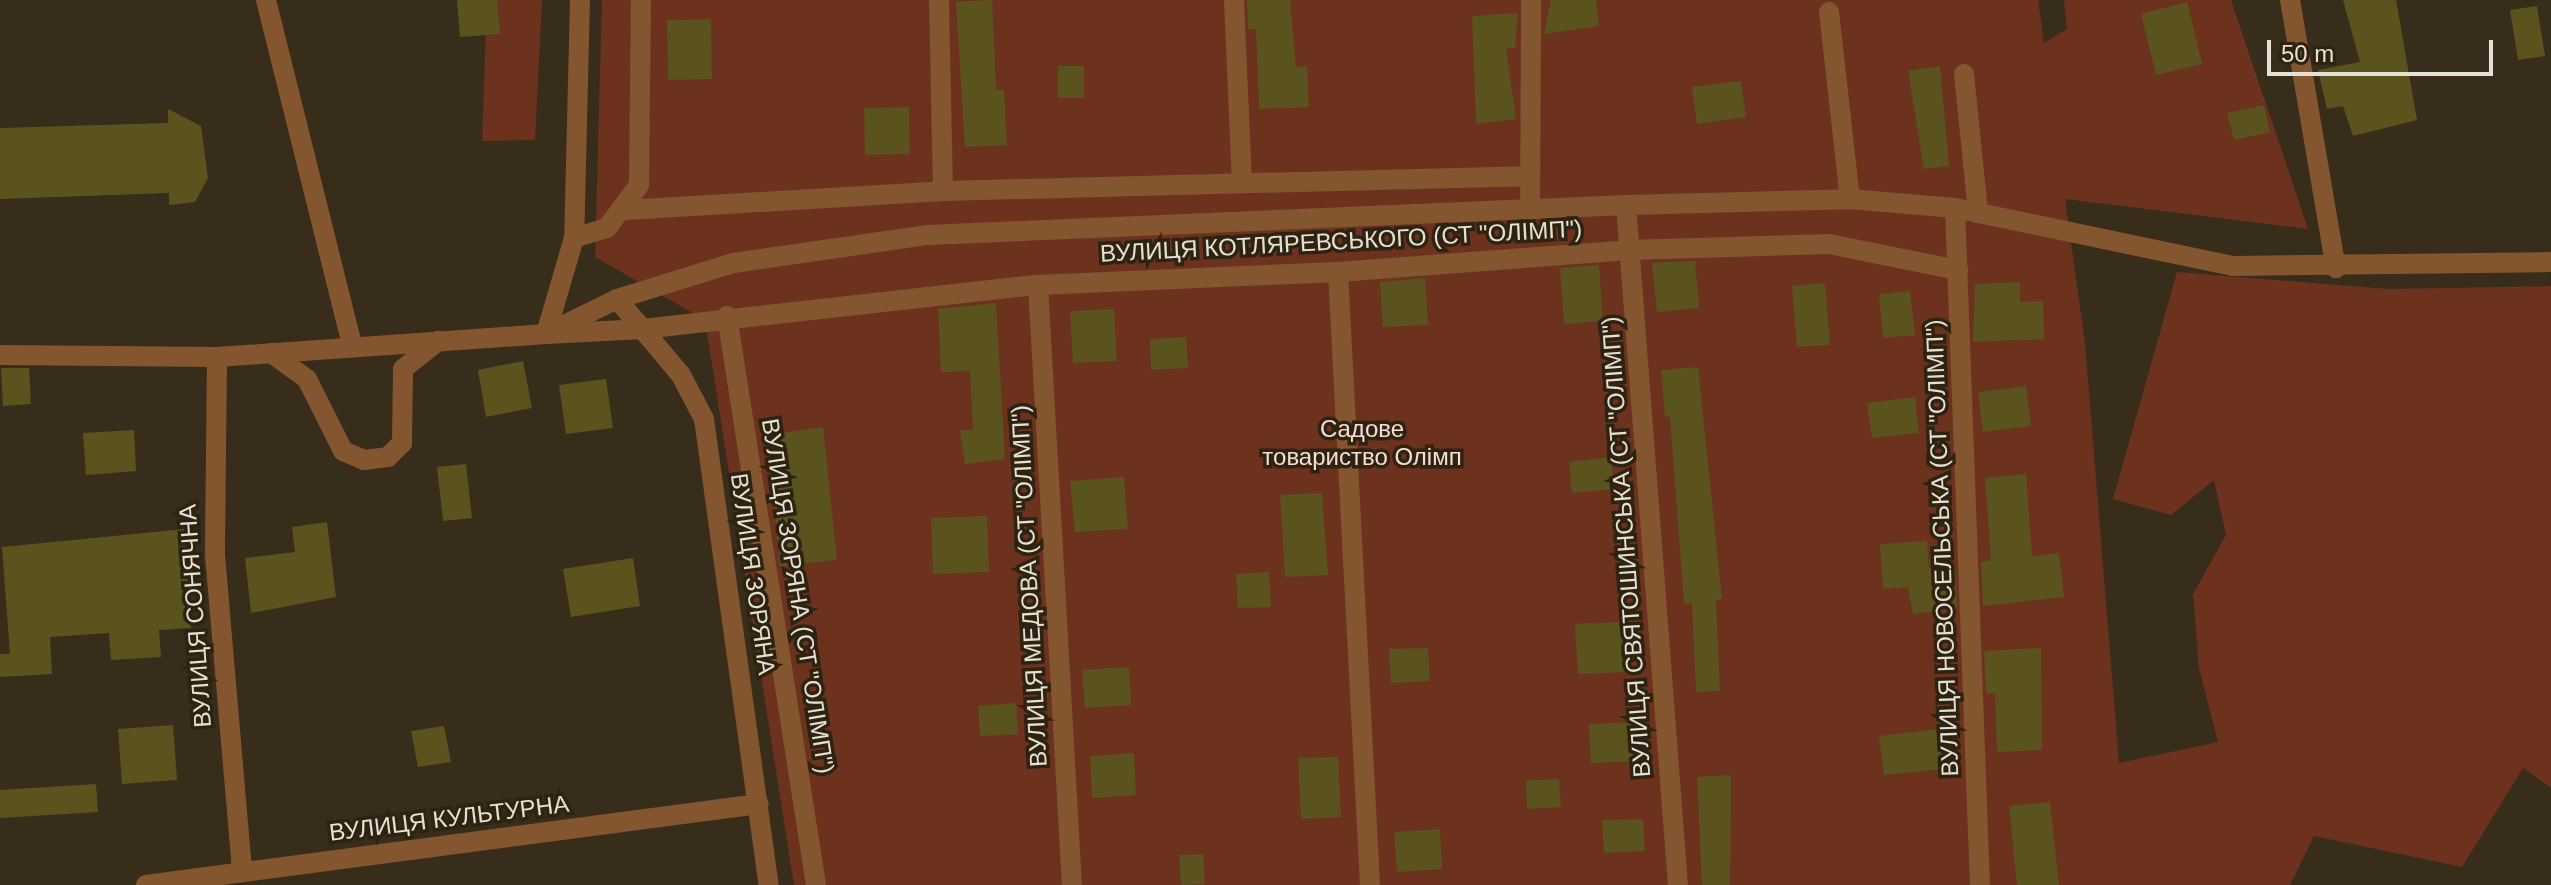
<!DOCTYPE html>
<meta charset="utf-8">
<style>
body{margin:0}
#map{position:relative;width:2551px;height:885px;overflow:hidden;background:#382d1a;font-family:Helvetica,sans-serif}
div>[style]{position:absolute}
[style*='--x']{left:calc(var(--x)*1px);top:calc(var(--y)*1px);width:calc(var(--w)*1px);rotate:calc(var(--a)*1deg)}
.green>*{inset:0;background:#6c321e}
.building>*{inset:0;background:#5b531e}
.minor>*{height:20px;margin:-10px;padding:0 10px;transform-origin:10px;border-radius:10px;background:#84562f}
span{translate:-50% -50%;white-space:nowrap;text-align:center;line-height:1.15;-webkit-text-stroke:7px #2e2310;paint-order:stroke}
.street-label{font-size:24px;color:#e6dfd4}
.park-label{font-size:24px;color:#f5dcd4}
.scale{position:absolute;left:2267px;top:40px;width:226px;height:36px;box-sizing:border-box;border:4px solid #e6dfd4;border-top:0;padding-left:10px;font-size:24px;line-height:28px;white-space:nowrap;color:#e6dfd4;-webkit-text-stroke:6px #2e2310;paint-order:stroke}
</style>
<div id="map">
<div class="green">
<i style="clip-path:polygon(487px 0,542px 0,535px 140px,482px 141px)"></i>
<i style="clip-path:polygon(602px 0,2038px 0,2044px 43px,2067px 29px,2064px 0,2231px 0,2308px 229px,2065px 199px,2085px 343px,2119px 763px,2218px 742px,2199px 668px,2193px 594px,2226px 535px,2214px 480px,2171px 515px,2113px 499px,2177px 272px,2389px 289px,2551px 286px,2551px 788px,2523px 768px,2462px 867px,2314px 836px,2290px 885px,794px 885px,705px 320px,595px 257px)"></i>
</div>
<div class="building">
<i style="clip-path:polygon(457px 0,497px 0,500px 34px,460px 37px)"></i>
<i style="clip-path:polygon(992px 0,996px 90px,1004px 90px,1007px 145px,965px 147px,956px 2px)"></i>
<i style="clip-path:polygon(1247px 0,1290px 0,1296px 67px,1307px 66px,1309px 107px,1259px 109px,1256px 29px,1248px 29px)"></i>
<i style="clip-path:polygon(1551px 0,1596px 0,1599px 26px,1544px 34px)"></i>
<i style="clip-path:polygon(2343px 0,2396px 0,2417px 120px,2353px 136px,2343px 106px,2327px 109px,2318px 70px,2360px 62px)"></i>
<i style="clip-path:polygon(2187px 2px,2202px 64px,2156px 75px,2141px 14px)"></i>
<i style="clip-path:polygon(2537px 6px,2545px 56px,2518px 60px,2510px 10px)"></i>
<i style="clip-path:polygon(1518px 13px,1515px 48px,1506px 48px,1516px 119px,1476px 124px,1472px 16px)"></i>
<i style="clip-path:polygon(711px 19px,712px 79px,668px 80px,667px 20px)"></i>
<i style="clip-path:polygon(1058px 66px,1084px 66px,1084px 98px,1058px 98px)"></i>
<i style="clip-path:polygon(1940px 66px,1949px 166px,1924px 169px,1908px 71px)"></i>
<i style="clip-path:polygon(1741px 81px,1746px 117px,1697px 124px,1692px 87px)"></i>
<i style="clip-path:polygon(2264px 105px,2270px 132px,2234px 140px,2227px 113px)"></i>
<i style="clip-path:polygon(909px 107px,910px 154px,865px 155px,864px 108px)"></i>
<i style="clip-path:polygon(168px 109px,201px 126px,208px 178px,195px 202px,169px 205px,169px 193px,0 199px,0 128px,168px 123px)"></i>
<i style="clip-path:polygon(1695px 261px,1699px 308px,1657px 312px,1652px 263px)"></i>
<i style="clip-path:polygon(1599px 265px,1603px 321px,1564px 324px,1560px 268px)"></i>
<i style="clip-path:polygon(1425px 278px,1428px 325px,1383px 327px,1380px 282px)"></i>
<i style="clip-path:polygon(2020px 282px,2020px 302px,2043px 301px,2044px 339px,1973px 342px,1975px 284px)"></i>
<i style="clip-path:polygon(1825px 283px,1830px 345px,1797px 347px,1792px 286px)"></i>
<i style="clip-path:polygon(1910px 291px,1915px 335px,1883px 338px,1879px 294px)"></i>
<i style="clip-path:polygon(996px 303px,1005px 459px,965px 464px,960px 431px,973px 429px,970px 371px,941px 372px,938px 309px)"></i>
<i style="clip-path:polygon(1114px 309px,1117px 361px,1073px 363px,1070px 311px)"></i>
<i style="clip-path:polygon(1186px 337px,1188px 368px,1151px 370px,1150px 339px)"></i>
<i style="clip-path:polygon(523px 361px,532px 408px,486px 417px,478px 370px)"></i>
<i style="clip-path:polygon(1698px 367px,1722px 599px,1716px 600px,1720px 691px,1696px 692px,1692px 603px,1684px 604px,1670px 416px,1665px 417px,1661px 370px)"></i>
<i style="clip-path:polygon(1px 368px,29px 368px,31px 404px,3px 406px)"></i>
<i style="clip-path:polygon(606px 379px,613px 428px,566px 434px,559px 385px)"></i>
<i style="clip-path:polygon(2026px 386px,2031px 426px,1983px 432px,1978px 392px)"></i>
<i style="clip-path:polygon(1915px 397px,1919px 433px,1872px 438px,1867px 403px)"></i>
<i style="clip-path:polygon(823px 427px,837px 560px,780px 566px,768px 435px)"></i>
<i style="clip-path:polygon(134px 430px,136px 471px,86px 475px,83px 433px)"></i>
<i style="clip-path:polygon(1611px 457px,1614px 489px,1572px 493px,1569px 462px)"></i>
<i style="clip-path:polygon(466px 464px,472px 518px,443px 521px,437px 467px)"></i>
<i style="clip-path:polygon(2026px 474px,2032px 556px,2059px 553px,2064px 597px,1983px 606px,1981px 562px,1991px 560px,1985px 478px)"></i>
<i style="clip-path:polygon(1124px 477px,1128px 529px,1075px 532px,1070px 481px)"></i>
<i style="clip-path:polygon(1322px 493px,1328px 575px,1285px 577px,1280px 495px)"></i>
<i style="clip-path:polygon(987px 516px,989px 572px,933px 574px,931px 518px)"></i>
<i style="clip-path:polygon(327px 522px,336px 597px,251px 613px,245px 558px,295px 552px,292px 527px)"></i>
<i style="clip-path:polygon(185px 529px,191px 628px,159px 630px,161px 657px,111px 660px,109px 633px,50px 637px,52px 674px,0 677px,0 654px,10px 654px,2px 547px)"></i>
<i style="clip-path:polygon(1927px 541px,1929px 568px,1955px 565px,1957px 609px,1913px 614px,1908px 587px,1883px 589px,1880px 544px)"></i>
<i style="clip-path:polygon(633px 558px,640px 606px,571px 617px,563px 569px)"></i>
<i style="clip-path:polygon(1269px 572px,1271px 607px,1238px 608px,1236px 574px)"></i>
<i style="clip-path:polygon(1625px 622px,1628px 672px,1578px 674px,1575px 624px)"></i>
<i style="clip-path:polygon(1428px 648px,1430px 681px,1391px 683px,1389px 649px)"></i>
<i style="clip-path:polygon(2041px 648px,2042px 750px,1997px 752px,1995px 693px,1986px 694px,1984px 651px)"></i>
<i style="clip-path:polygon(1129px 667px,1131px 705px,1085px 708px,1082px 670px)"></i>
<i style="clip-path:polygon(1016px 703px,1018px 734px,980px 736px,978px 706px)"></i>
<i style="clip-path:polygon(1638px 722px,1640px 761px,1591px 763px,1589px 724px)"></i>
<i style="clip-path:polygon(173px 725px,177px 780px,122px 784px,118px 729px)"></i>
<i style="clip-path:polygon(444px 726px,451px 762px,418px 767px,411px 731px)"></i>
<i style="clip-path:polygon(1939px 729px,1944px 769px,1884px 775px,1879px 736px)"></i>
<i style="clip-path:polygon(1134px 753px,1136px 795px,1092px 798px,1090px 756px)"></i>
<i style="clip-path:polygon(1338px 757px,1341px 817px,1301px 819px,1298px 758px)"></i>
<i style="clip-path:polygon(1731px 775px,1730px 885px,1702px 885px,1697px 777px)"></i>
<i style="clip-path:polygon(1559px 779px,1561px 807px,1527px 809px,1526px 780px)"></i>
<i style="clip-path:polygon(96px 784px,98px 812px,0 818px,0 790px)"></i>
<i style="clip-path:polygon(2050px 802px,2059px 885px,2017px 885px,2009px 806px)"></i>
<i style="clip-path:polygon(1643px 819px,1645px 851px,1604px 853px,1602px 820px)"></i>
<i style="clip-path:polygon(1440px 829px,1442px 869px,1397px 872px,1394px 832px)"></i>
<i style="clip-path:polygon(1203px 854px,1205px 884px,1181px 885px,1179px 855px)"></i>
</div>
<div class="minor">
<i style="--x:266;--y:0;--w:357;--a:76"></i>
<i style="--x:580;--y:0;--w:238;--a:91.4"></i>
<i style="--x:574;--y:238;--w:100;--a:106.3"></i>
<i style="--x:546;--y:334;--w:97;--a:-3"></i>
<i style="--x:643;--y:329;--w:397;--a:-6.4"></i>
<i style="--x:1038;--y:285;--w:300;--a:-2.5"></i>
<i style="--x:1338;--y:272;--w:292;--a:-4.3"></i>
<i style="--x:1629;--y:250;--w:200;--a:-1.7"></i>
<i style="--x:1829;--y:244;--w:132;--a:11.4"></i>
<i style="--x:939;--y:0;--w:191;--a:88.8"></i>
<i style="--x:1234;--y:0;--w:182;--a:87.5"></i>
<i style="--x:2290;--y:0;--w:272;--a:80.3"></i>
<i style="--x:1829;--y:12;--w:188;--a:83.6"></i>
<i style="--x:1964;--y:74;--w:140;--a:84.2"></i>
<i style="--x:1626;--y:205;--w:682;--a:85.63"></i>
<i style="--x:1955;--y:208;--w:677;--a:87.89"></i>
<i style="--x:626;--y:210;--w:318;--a:-3.4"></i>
<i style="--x:943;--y:191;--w:587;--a:-1.46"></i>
<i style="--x:1530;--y:211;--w:211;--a:-89.7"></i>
<i style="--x:574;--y:238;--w:34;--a:-17"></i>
<i style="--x:607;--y:228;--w:54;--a:-53.3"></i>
<i style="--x:639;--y:185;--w:185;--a:-89.4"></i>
<i style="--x:1338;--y:272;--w:614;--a:87.01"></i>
<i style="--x:1038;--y:285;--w:601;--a:86.76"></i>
<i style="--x:617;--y:299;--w:99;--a:49.9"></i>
<i style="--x:681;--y:375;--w:50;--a:62.4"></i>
<i style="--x:704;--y:419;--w:471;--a:82.1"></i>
<i style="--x:727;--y:316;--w:576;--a:81.11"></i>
<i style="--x:271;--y:353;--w:44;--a:35.8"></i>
<i style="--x:307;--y:379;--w:80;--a:63.4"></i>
<i style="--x:343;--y:451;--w:23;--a:23"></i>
<i style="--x:364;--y:460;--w:24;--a:-7"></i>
<i style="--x:388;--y:457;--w:20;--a:-45"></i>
<i style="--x:402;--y:443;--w:74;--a:-89.2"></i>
<i style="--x:403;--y:369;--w:45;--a:-38.7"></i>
<i style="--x:0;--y:355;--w:217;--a:0.5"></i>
<i style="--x:217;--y:357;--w:330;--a:-4"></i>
<i style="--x:546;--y:334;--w:79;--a:-26.2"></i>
<i style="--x:617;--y:299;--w:121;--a:-17.2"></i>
<i style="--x:733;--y:263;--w:197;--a:-8.2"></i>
<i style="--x:928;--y:235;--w:699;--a:-2.46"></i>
<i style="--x:1626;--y:205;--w:224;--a:-1.5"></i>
<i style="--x:1850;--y:199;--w:105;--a:4.9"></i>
<i style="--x:1955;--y:208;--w:284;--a:11.8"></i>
<i style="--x:2233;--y:266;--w:318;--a:-0.7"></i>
<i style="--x:217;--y:357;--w:198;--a:90.6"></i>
<i style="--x:215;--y:555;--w:317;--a:85.1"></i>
<i style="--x:146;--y:885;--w:618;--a:-7.53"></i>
</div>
<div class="street-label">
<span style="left:1341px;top:241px;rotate:-3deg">ВУЛИЦЯ КОТЛЯРЕВСЬКОГО (СТ "ОЛІМП")</span>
<span style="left:1626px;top:547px;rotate:-94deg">ВУЛИЦЯ СВЯТОШИНСЬКА (СТ "ОЛІМП")</span>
<span style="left:1942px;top:548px;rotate:-92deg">ВУЛИЦЯ НОВОСЕЛЬСЬКА (СТ "ОЛІМП")</span>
<span style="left:753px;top:574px;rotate:82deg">ВУЛИЦЯ ЗОРЯНА</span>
<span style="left:1029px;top:586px;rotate:-93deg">ВУЛИЦЯ МЕДОВА (СТ "ОЛІМП")</span>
<span style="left:798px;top:596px;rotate:81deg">ВУЛИЦЯ ЗОРЯНА (СТ "ОЛІМП")</span>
<span style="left:195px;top:616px;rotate:-94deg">ВУЛИЦЯ СОНЯЧНА</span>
<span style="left:449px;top:818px;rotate:-7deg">ВУЛИЦЯ КУЛЬТУРНА</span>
</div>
<div class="park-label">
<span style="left:1362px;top:443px">Садове<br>товариство Олімп</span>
</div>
<div class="scale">50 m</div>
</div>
